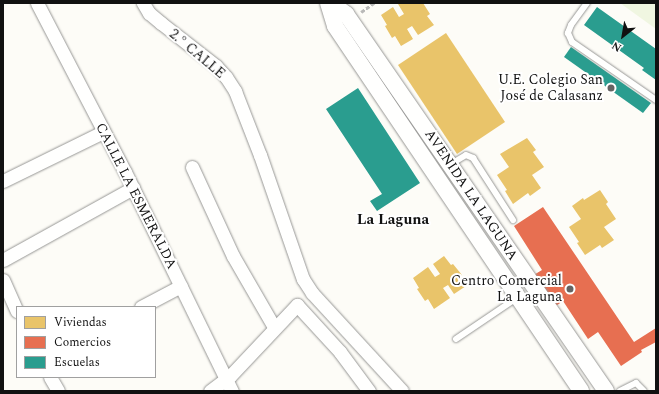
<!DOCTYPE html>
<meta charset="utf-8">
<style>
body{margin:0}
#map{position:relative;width:659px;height:394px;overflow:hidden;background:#fdfcf7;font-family:Spectral,serif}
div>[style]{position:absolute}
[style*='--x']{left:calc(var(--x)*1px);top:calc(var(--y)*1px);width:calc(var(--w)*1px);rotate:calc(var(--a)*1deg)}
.pitch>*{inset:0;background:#f0f6e1}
.homes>*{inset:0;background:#e9c46a}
.shops>*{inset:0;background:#e76f51}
.schools>*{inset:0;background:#2a9d8f}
.path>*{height:2.5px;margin-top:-1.25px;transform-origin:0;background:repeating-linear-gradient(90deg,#b9b9b8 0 4px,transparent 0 6px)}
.roads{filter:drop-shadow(0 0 1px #979795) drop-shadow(0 0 1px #979795)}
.service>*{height:6px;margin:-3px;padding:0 3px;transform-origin:3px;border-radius:3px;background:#fffffe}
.minor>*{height:13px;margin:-6.5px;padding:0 6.5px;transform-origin:6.5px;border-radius:6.5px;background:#fffffe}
.tertiary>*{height:16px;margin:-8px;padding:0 8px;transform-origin:8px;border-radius:8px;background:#fffffe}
.dots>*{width:11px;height:11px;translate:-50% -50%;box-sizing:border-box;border:2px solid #fff;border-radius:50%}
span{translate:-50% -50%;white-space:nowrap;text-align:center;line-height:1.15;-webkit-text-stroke:4px #fff;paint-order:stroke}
.street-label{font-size:14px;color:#111}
.poi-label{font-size:14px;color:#111}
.right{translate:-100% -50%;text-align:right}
.neighbourhood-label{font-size:15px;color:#111;font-weight:700}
.frame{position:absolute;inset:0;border:4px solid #111;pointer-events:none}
.legend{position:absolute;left:16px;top:306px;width:140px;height:72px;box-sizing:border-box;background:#fff;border:1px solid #a0a0a0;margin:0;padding:5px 7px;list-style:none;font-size:12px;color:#111}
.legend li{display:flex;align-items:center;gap:8px;height:20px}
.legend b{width:20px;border:1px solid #a0a0a0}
.north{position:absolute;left:603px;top:16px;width:40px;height:40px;-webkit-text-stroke:3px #fff;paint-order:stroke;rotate:211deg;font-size:11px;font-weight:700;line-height:16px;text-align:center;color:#111}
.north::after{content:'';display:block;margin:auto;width:14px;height:18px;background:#111;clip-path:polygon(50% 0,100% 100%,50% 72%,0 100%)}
</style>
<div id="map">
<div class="pitch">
<i style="clip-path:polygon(620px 3px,656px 3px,656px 29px)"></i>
</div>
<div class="homes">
<i style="clip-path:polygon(400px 3px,423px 3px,430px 14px,427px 16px,434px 25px,418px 35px,412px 26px,407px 29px,413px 39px,401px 46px,395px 36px,392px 38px,385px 26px,387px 25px,381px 15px,393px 7px,399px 17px,404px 14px,398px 4px)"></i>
<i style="clip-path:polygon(446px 33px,505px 122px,457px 154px,398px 65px)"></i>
<i style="clip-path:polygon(527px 138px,536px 150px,533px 152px,544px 167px,532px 175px,541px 188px,530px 196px,528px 193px,513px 204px,505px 191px,507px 190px,497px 175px,509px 167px,500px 154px)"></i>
<i style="clip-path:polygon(600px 190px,608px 202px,606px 204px,616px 219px,604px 227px,614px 240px,602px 248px,600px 245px,585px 255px,577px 243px,579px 242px,569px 227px,581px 219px,572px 206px,583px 198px,584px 200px)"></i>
<i style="clip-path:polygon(444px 256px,451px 265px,453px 264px,462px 275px,459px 277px,466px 286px,454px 294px,448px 285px,443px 288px,450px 298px,434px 309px,428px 299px,425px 301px,417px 289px,419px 288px,413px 278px,428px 267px,435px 277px,440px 274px,433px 264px)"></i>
</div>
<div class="shops">
<i style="clip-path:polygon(543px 207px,634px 342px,656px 328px,656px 342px,641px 350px,642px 352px,621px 366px,598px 332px,588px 339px,563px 301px,553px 308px,532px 276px,542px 270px,514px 226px)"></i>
</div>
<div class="schools">
<i style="clip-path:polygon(597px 7px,656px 49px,656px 80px,642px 70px,644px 68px,584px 25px)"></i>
<i style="clip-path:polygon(571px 47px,651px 103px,643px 113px,564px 57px)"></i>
<i style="clip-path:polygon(358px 88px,420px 183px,377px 211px,370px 201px,382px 194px,326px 109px)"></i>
</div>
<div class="path">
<i style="--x:361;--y:12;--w:16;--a:-35"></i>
</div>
<div class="roads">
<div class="service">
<i style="--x:587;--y:3;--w:27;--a:126"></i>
<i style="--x:571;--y:25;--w:9;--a:111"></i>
<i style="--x:568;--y:33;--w:10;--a:66"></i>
<i style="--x:572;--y:42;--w:102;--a:34.6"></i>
<i style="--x:451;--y:164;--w:17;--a:-31"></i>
<i style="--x:466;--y:155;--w:8;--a:23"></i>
<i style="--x:473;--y:158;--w:74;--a:57.2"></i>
<i style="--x:456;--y:339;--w:75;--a:-34.1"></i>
<i style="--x:620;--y:391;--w:18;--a:-27"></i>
<i style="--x:636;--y:383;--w:11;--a:45"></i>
</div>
<div class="minor">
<i style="--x:37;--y:3;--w:191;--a:62.5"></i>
<i style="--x:125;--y:172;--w:244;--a:64"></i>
<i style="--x:143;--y:3;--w:12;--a:59"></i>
<i style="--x:149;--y:13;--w:16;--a:40"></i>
<i style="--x:161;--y:23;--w:70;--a:38"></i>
<i style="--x:216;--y:66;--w:15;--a:48"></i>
<i style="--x:226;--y:77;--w:17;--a:57"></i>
<i style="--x:235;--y:91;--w:69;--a:68.7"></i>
<i style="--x:260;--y:155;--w:131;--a:70.9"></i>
<i style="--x:303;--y:279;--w:17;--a:57"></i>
<i style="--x:312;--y:293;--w:133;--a:47.4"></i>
<i style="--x:192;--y:167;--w:98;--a:65.3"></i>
<i style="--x:233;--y:256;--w:82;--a:60"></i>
<i style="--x:3;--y:181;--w:111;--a:-26.1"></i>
<i style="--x:3;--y:260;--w:149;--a:-29"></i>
<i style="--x:3;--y:280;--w:34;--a:66"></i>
<i style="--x:141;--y:307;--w:45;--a:-27.7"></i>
<i style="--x:50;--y:377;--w:16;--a:60"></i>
<i style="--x:210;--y:391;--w:25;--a:-37"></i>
<i style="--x:230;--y:376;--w:98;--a:-46.7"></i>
<i style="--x:297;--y:305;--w:64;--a:47.5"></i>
<i style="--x:340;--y:352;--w:49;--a:53.4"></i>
</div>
<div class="tertiary">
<i style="--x:328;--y:3;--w:24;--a:73"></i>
<i style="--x:335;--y:26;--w:440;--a:56"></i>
<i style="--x:331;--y:3;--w:19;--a:36"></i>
<i style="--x:346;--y:14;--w:458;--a:55.4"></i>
</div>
</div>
<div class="dots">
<i style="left:611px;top:88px;background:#646362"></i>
<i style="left:570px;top:289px;background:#646362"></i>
</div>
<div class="street-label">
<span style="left:197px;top:54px;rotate:40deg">2.° CALLE</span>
<span style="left:471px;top:195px;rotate:56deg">AVENIDA LA LAGUNA</span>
<span style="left:136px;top:196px;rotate:63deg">CALLE LA ESMERALDA</span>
</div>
<div class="poi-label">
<span class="right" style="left:603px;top:88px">U.E. Colegio San<br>José de Calasanz</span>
<span class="right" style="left:562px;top:289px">Centro Comercial<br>La Laguna</span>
</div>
<div class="neighbourhood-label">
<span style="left:393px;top:220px">La Laguna</span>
</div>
<div class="frame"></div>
<ul class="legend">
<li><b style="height:11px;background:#e9c46a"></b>Viviendas</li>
<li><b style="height:11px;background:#e76f51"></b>Comercios</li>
<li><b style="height:11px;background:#2a9d8f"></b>Escuelas</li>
</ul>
<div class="north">N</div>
</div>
